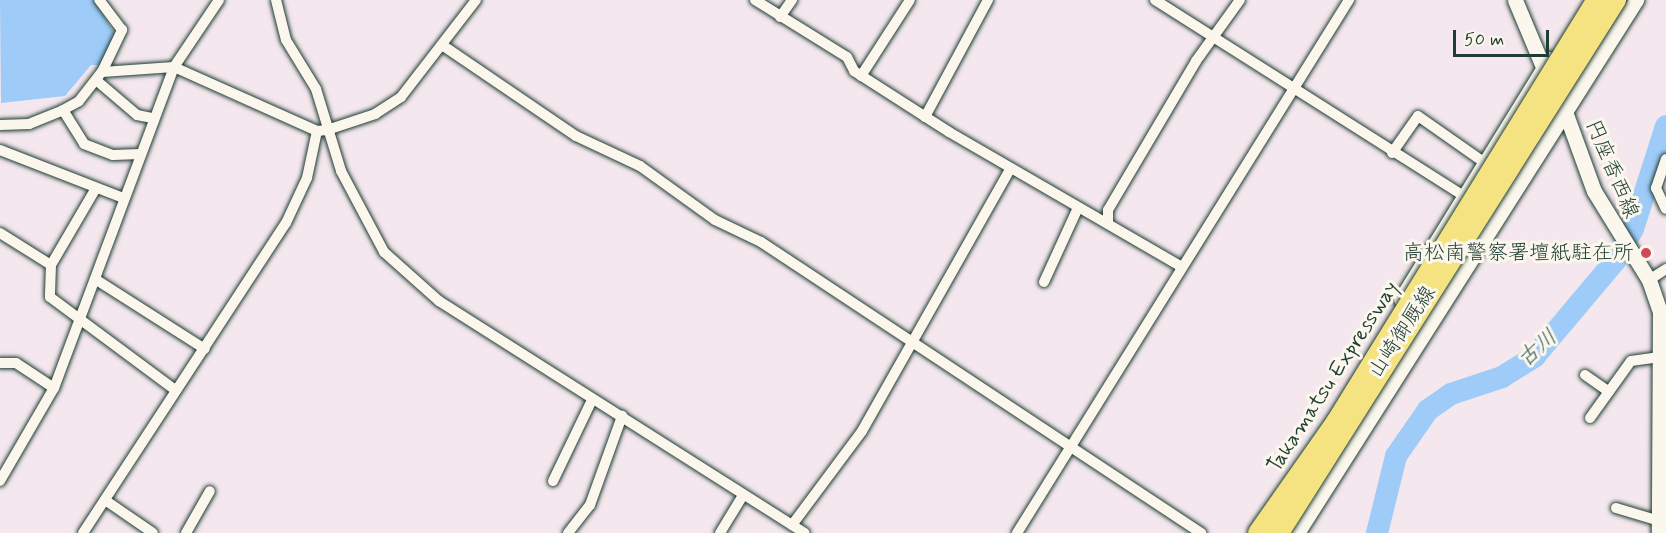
<!DOCTYPE html>
<meta charset="utf-8">
<style>
body{margin:0}
#map{position:relative;width:1666px;height:533px;overflow:hidden;background:#f4e8ee;font-family:Mynerve,"Klee One",sans-serif}
div>[style]{position:absolute}
[style*='--x']{left:calc(var(--x)*1px);top:calc(var(--y)*1px);width:calc(var(--w)*1px);rotate:calc(var(--a)*1deg)}
.water>*{inset:0;background:#9ecbf8}
.river>*{height:22px;margin:-11px;padding:0 11px;transform-origin:11px;border-radius:11px;background:#9ecbf8}
.roads{filter:drop-shadow(0 0 2px #1f3d34) drop-shadow(0 0 2px #1f3d34)}
.street>*{height:10px;margin:-5px;padding:0 5px;transform-origin:5px;border-radius:5px;background:#fbf7ec}
.secondary>*{height:15px;margin:-7.5px;padding:0 7.5px;transform-origin:7.5px;border-radius:7.5px;background:#fbf7ec}
.bridges{filter:drop-shadow(0 0 2px #1f3d34) drop-shadow(0 0 2px #1f3d34)}
.highway-bridge>*{height:20px;margin:-10px;padding:0 10px;transform-origin:10px;border-radius:10px;background:#f5e382}
.dots>*{width:16px;height:16px;translate:-50% -50%;box-sizing:border-box;border:3px solid #fbf7ec;border-radius:50%}
span{translate:-50% -50%;white-space:nowrap;text-align:center;line-height:1.15;-webkit-text-stroke:6px #fbf7ec;paint-order:stroke}
.street-label{font-size:21px;color:#1f3d34}
.poi-label{font-size:21px;color:#1f3d34}
.right{translate:-100% -50%;text-align:right}
.water-label{font-size:22px;color:#38595b;font-style:italic}
.scale{position:absolute;left:1453px;top:30px;width:96px;height:27px;box-sizing:border-box;border:3px solid #1f3d34;border-top:0;padding-left:8px;font-size:18px;line-height:21px;white-space:nowrap;color:#1f3d34;-webkit-text-stroke:4px #fbf7ec;paint-order:stroke}
</style>
<div id="map">
<div class="water">
<i style="clip-path:polygon(0 0,95px 0,115px 35px,100px 65px,91px 65px,65px 96px,1px 103px)"></i>
</div>
<div class="river">
<i style="--x:1377;--y:533;--w:79;--a:-76.1"></i>
<i style="--x:1396;--y:456;--w:56;--a:-55.2"></i>
<i style="--x:1428;--y:410;--w:28;--a:-35"></i>
<i style="--x:1451;--y:394;--w:54;--a:-18.4"></i>
<i style="--x:1502;--y:377;--w:39;--a:-32"></i>
<i style="--x:1535;--y:356;--w:124;--a:-49.9"></i>
<i style="--x:1615;--y:261;--w:37;--a:-61"></i>
<i style="--x:1633;--y:229;--w:108;--a:-72.2"></i>
</div>
<div class="roads">
<div class="street">
<i style="--x:276;--y:0;--w:41;--a:76"></i>
<i style="--x:286;--y:40;--w:57;--a:58.5"></i>
<i style="--x:316;--y:89;--w:86;--a:73"></i>
<i style="--x:341;--y:171;--w:92;--a:62"></i>
<i style="--x:384;--y:252;--w:74;--a:41.7"></i>
<i style="--x:439;--y:301;--w:433;--a:32.4"></i>
<i style="--x:755;--y:0;--w:108;--a:31.8"></i>
<i style="--x:847;--y:57;--w:16;--a:63"></i>
<i style="--x:854;--y:71;--w:113;--a:32.7"></i>
<i style="--x:949;--y:132;--w:269;--a:30.1"></i>
<i style="--x:1155;--y:0;--w:366;--a:32.4"></i>
<i style="--x:780;--y:17;--w:21;--a:-55"></i>
<i style="--x:445;--y:47;--w:158;--a:34.2"></i>
<i style="--x:576;--y:136;--w:71;--a:25.1"></i>
<i style="--x:640;--y:166;--w:92;--a:35.8"></i>
<i style="--x:715;--y:220;--w:51;--a:25.6"></i>
<i style="--x:761;--y:242;--w:528;--a:33.48"></i>
<i style="--x:102;--y:72;--w:72;--a:-4"></i>
<i style="--x:174;--y:67;--w:157;--a:24.1"></i>
<i style="--x:317;--y:131;--w:10;--a:-6"></i>
<i style="--x:327;--y:130;--w:51;--a:-18.4"></i>
<i style="--x:375;--y:114;--w:31;--a:-33"></i>
<i style="--x:401;--y:97;--w:123;--a:-52.3"></i>
<i style="--x:861;--y:76;--w:90;--a:-57.2"></i>
<i style="--x:96;--y:80;--w:54;--a:40.5"></i>
<i style="--x:137;--y:115;--w:16;--a:11"></i>
<i style="--x:63;--y:110;--w:40;--a:58"></i>
<i style="--x:84;--y:144;--w:31;--a:21"></i>
<i style="--x:113;--y:155;--w:27;--a:-2"></i>
<i style="--x:925;--y:117;--w:133;--a:-61.7"></i>
<i style="--x:0;--y:125;--w:29;--a:-2"></i>
<i style="--x:29;--y:124;--w:37;--a:-22"></i>
<i style="--x:63;--y:110;--w:18;--a:-29"></i>
<i style="--x:79;--y:101;--w:37;--a:-52"></i>
<i style="--x:102;--y:72;--w:47;--a:-64.5"></i>
<i style="--x:122;--y:30;--w:38;--a:-127"></i>
<i style="--x:0;--y:150;--w:132;--a:21.3"></i>
<i style="--x:1392;--y:153;--w:45;--a:-54.9"></i>
<i style="--x:1418;--y:116;--w:82;--a:35"></i>
<i style="--x:1666;--y:159;--w:31;--a:109"></i>
<i style="--x:1656;--y:188;--w:23;--a:65"></i>
<i style="--x:1108;--y:224;--w:14;--a:-90"></i>
<i style="--x:1108;--y:210;--w:173;--a:-59.4"></i>
<i style="--x:1196;--y:61;--w:75;--a:-54.2"></i>
<i style="--x:0;--y:233;--w:60;--a:32.1"></i>
<i style="--x:51;--y:265;--w:32;--a:92"></i>
<i style="--x:50;--y:297;--w:156;--a:36.6"></i>
<i style="--x:51;--y:265;--w:89;--a:-59.7"></i>
<i style="--x:95;--y:279;--w:130;--a:32.5"></i>
<i style="--x:1649;--y:280;--w:20;--a:-33"></i>
<i style="--x:1044;--y:282;--w:79;--a:-65.4"></i>
<i style="--x:0;--y:363;--w:16;--a:0"></i>
<i style="--x:16;--y:363;--w:45;--a:33.3"></i>
<i style="--x:1585;--y:375;--w:29;--a:35"></i>
<i style="--x:1590;--y:418;--w:70;--a:-54.3"></i>
<i style="--x:1631;--y:361;--w:29;--a:-8"></i>
<i style="--x:0;--y:481;--w:108;--a:-59.9"></i>
<i style="--x:54;--y:388;--w:343;--a:-69.5"></i>
<i style="--x:174;--y:67;--w:81;--a:-56.1"></i>
<i style="--x:553;--y:481;--w:90;--a:-64.3"></i>
<i style="--x:105;--y:500;--w:58;--a:34.5"></i>
<i style="--x:1616;--y:508;--w:49;--a:16.6"></i>
<i style="--x:792;--y:525;--w:117;--a:-53.3"></i>
<i style="--x:862;--y:431;--w:302;--a:-60.5"></i>
<i style="--x:83;--y:533;--w:371;--a:-56.8"></i>
<i style="--x:286;--y:223;--w:50;--a:-65"></i>
<i style="--x:307;--y:178;--w:48;--a:-78"></i>
<i style="--x:186;--y:533;--w:48;--a:-60.3"></i>
<i style="--x:568;--y:533;--w:36;--a:-52"></i>
<i style="--x:590;--y:505;--w:95;--a:-70.2"></i>
<i style="--x:720;--y:533;--w:42;--a:-58.6"></i>
<i style="--x:1017;--y:533;--w:628;--a:-58.08"></i>
</div>
<div class="secondary">
<i style="--x:1515;--y:0;--w:80;--a:67.3"></i>
<i style="--x:1563;--y:106;--w:90;--a:70"></i>
<i style="--x:1594;--y:191;--w:105;--a:58.3"></i>
<i style="--x:1649;--y:280;--w:34;--a:71"></i>
<i style="--x:1660;--y:312;--w:221;--a:90.3"></i>
<i style="--x:1401;--y:299;--w:282;--a:-58.3"></i>
<i style="--x:1297;--y:533;--w:632;--a:-57.54"></i>
</div>
</div>
<div class="bridges">
<div class="highway-bridge">
<i style="--x:1258;--y:533;--w:136;--a:-54.9"></i>
<i style="--x:1336;--y:422;--w:496;--a:-58.3"></i>
<i style="--x:1279;--y:533;--w:631;--a:-57.7"></i>
</div>
</div>
<div class="dots">
<i style="left:1646px;top:253px;background:#d1495b"></i>
</div>
<div class="street-label">
<span style="left:1612px;top:169px;rotate:67deg">円座香西線</span>
<span style="left:1402px;top:332px;rotate:-57deg">山崎御厩線</span>
<span style="left:1333px;top:377px;rotate:-57deg">Takamatsu Expressway</span>
</div>
<div class="poi-label">
<span class="right" style="left:1634px;top:253px">高松南警察署壇紙駐在所</span>
</div>
<div class="water-label">
<span style="left:1538px;top:349px;rotate:-41deg">古川</span>
</div>
<div class="scale">50 m</div>
</div>
